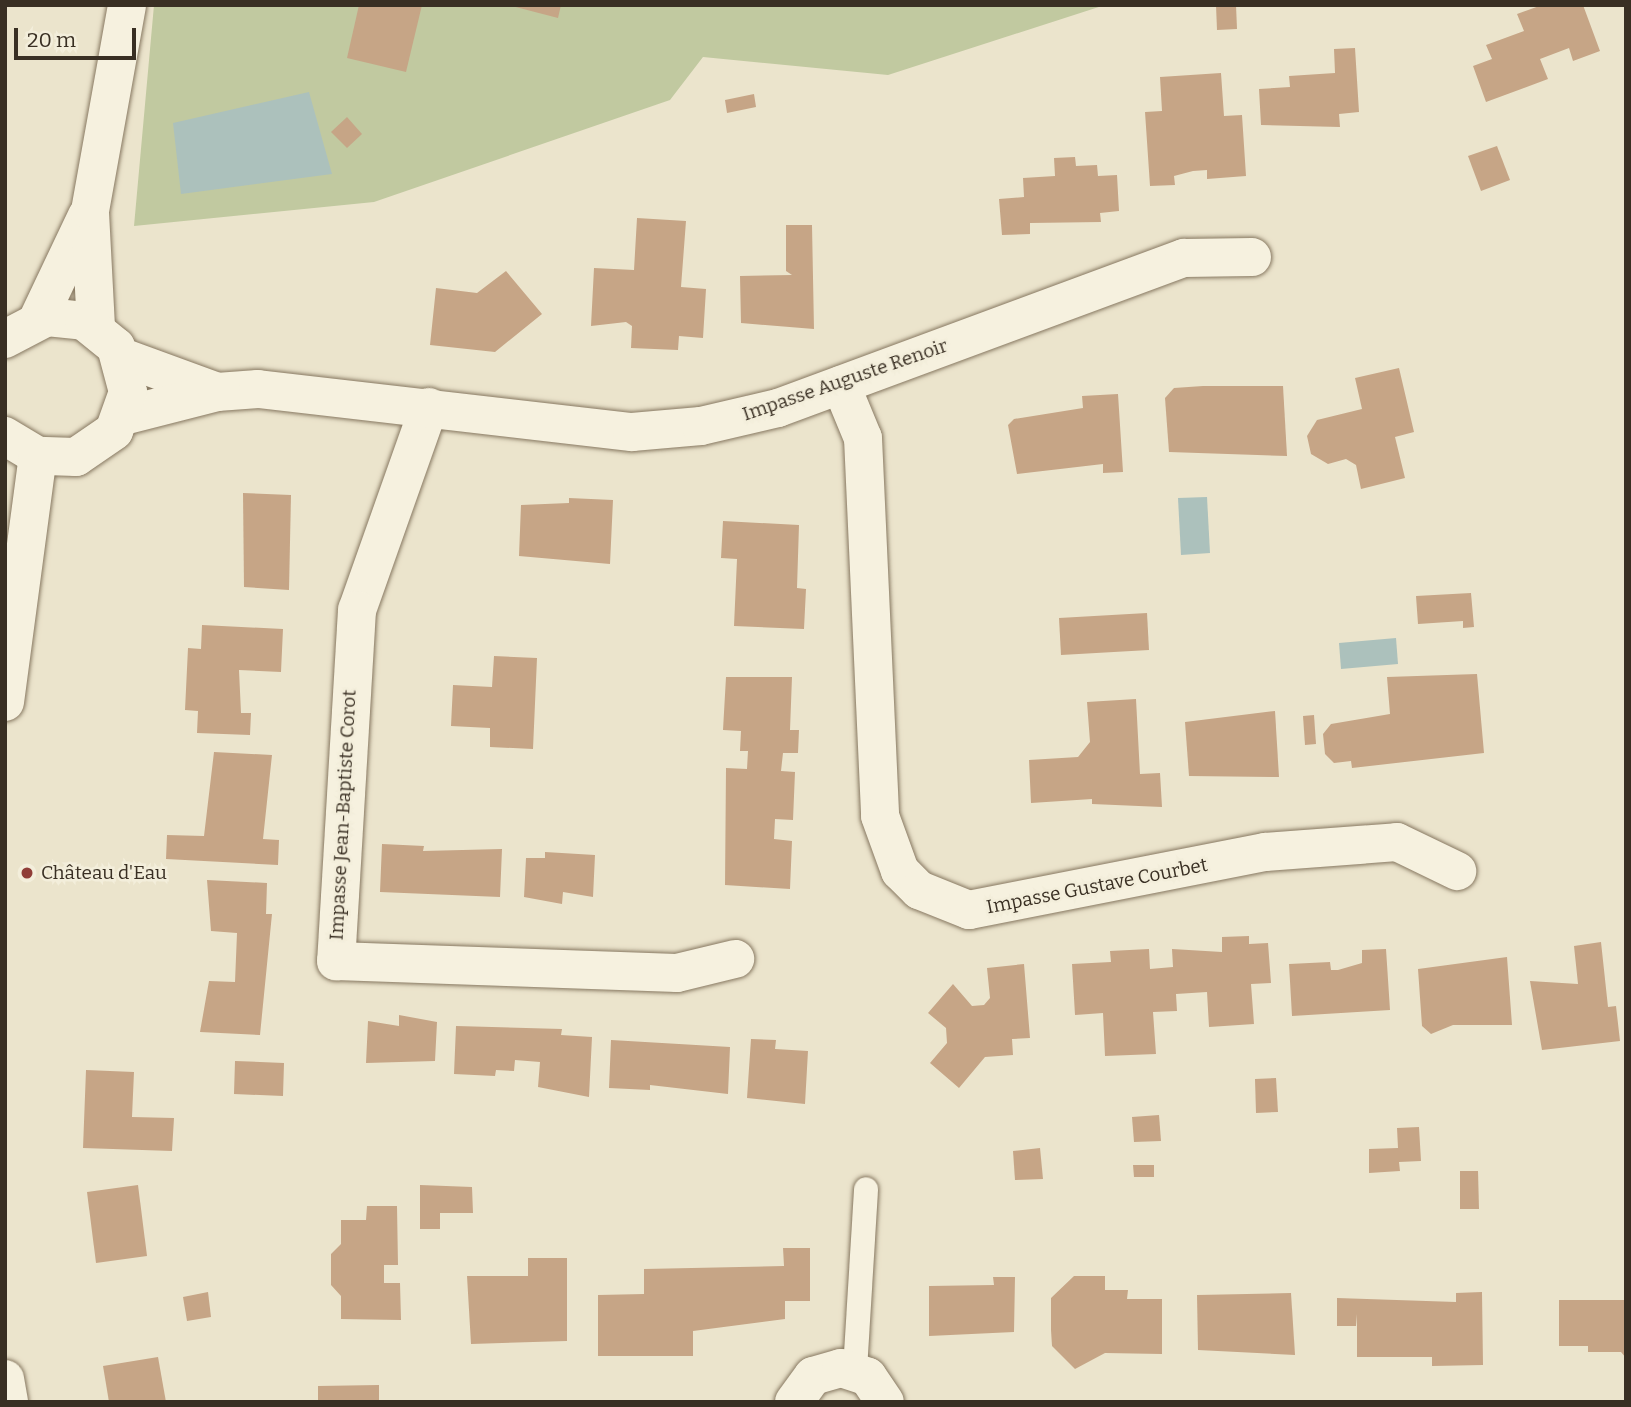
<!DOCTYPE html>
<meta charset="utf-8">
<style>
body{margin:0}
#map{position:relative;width:1631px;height:1407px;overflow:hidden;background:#ebe4cc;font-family:Bitter,serif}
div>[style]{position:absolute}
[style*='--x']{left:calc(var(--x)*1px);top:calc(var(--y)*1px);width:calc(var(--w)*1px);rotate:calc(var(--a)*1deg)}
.green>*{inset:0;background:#c1c9a0}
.water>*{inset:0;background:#acc1bc}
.building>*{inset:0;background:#c6a586}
.roads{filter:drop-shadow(0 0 2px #877861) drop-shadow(0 0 2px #877861)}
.service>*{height:24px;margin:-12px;padding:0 12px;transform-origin:12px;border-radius:12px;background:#f6f1df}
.minor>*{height:38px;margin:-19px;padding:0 19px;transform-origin:19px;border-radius:19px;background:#f6f1df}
.tertiary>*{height:38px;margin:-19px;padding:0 19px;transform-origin:19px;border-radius:19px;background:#f6f1df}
.dots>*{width:19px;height:19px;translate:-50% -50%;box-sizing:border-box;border:4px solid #f3eedb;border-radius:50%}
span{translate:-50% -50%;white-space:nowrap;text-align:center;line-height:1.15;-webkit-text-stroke:5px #f3eedb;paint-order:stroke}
.street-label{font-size:19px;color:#392f23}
.poi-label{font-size:19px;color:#392f23}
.left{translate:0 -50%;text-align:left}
.frame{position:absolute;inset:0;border:7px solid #392f23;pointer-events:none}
.scale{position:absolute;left:14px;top:28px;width:122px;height:32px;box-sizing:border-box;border:4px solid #392f23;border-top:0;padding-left:9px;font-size:21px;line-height:24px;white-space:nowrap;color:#392f23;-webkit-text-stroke:5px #f3eedb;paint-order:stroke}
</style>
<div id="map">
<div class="green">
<i style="clip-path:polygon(154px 5px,1105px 5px,888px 75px,703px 57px,670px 100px,374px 202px,134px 226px)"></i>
</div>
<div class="water">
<i style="clip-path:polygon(309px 92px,332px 174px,181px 194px,173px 123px)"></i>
<i style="clip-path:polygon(1207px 497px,1210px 553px,1181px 555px,1178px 498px)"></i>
<i style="clip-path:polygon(1396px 638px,1398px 664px,1341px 669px,1339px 643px)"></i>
</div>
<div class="building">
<i style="clip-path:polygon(359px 5px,422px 5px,406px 72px,347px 58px)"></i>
<i style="clip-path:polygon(508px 5px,561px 5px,558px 18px)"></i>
<i style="clip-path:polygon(1216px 5px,1236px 5px,1237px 29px,1217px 30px)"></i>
<i style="clip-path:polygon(1542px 5px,1583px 5px,1600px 51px,1573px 61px,1569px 48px,1540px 59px,1548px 79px,1486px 102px,1473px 66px,1492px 59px,1486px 45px,1524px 31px,1517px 14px)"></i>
<i style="clip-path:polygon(1355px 48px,1359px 112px,1339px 114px,1340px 127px,1261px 125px,1259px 89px,1290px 87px,1289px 76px,1335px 73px,1334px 49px)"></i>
<i style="clip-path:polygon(1221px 73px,1224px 116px,1242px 115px,1246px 176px,1207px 179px,1207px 170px,1193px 171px,1174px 176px,1175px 185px,1150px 186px,1145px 112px,1162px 111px,1160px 77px)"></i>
<i style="clip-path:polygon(754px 94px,756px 107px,727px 113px,725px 100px)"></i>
<i style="clip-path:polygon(347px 117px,362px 134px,347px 148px,331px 132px)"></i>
<i style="clip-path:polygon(1497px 146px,1510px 180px,1481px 191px,1468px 156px)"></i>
<i style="clip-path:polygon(1075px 157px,1076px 166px,1097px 165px,1098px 176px,1117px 175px,1119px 211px,1100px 213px,1101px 222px,1030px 223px,1030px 234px,1002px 235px,999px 199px,1024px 197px,1023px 178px,1055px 176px,1054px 158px)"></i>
<i style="clip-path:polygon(637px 218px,686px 221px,681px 287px,706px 289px,703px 338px,679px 336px,678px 350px,631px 348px,632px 326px,626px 322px,591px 326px,594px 268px,634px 270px)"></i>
<i style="clip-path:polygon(786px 225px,812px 225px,814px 329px,741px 323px,740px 276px,792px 275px,786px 271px)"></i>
<i style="clip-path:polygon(506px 271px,542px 314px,495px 352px,430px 345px,436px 288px,477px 293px)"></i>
<i style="clip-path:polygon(1399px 368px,1414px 432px,1395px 437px,1405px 478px,1361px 489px,1356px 465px,1346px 459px,1328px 464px,1311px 454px,1307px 436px,1317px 420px,1362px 409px,1355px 378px)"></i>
<i style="clip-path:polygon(1203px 386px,1283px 386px,1287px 456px,1169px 452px,1165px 398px,1174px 388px)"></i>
<i style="clip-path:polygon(1118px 394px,1123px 472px,1103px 473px,1103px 464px,1017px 474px,1008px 425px,1014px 419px,1083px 408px,1082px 396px)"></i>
<i style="clip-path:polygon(243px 493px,291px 495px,289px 590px,244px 587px)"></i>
<i style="clip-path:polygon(569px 498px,613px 500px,610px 564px,519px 556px,521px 505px,569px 503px)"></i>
<i style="clip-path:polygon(723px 521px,799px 525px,797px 588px,806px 589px,804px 629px,734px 626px,737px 559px,721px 558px)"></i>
<i style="clip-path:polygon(1471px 593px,1474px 627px,1463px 628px,1463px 621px,1418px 624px,1416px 596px)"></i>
<i style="clip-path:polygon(1147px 613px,1149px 650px,1061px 655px,1059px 618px)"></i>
<i style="clip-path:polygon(202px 625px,283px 629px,281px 672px,239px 670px,241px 713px,251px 713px,250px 735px,197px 733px,198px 711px,185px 710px,188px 648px,201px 649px)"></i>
<i style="clip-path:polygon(494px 656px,537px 658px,533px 749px,490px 747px,490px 728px,451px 726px,453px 685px,492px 687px)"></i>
<i style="clip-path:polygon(1477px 674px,1484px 753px,1352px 768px,1351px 761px,1334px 763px,1325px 754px,1323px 734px,1331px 724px,1390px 714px,1387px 677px)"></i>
<i style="clip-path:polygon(726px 677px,792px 677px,790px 730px,799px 730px,798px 753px,783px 753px,781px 771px,795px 772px,793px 820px,775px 819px,774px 839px,792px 841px,790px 889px,725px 885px,726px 768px,747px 769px,748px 751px,740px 751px,741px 731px,723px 730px)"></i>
<i style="clip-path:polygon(1136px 699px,1140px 774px,1160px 773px,1162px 807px,1092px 804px,1092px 799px,1031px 803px,1029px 760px,1078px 757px,1090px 742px,1087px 702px)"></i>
<i style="clip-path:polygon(1275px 711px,1279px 777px,1189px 776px,1185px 722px)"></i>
<i style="clip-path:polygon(1314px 715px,1316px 744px,1305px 745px,1303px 716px)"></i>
<i style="clip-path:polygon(214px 752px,272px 755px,263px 839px,279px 840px,278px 865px,166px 859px,167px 835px,204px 836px)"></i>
<i style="clip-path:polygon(382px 844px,424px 846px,423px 851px,502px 849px,500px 897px,380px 892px)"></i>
<i style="clip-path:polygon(545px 852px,595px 855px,593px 897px,563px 892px,562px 904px,524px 897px,526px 858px,545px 858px)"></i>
<i style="clip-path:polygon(207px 880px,267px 883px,266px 914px,272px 914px,260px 1035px,200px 1032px,209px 981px,235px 982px,237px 933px,211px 931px)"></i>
<i style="clip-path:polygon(1249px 936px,1249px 944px,1268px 943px,1271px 983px,1251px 984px,1254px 1024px,1209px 1027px,1207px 992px,1176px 994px,1177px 1011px,1153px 1012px,1156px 1054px,1105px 1056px,1103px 1013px,1075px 1015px,1072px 964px,1111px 962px,1110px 951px,1149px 949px,1150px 969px,1173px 967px,1172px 949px,1222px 952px,1222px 937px)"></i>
<i style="clip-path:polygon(1601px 942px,1608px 1007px,1616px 1006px,1620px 1041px,1542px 1050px,1530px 981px,1578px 984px,1574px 946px)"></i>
<i style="clip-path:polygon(1386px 949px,1390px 1010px,1292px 1016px,1289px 964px,1330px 962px,1331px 970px,1338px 970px,1362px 963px,1362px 950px)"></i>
<i style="clip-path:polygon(1507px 957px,1512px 1025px,1453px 1025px,1431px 1034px,1422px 1026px,1418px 969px)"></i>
<i style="clip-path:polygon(1024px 964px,1030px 1038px,1012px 1039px,1013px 1055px,985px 1057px,959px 1088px,930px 1063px,947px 1043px,946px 1028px,928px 1013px,953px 984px,972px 1006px,984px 1005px,990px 998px,987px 968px)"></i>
<i style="clip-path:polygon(399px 1015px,437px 1022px,435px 1061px,366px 1063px,368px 1021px,399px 1026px)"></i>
<i style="clip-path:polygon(456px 1026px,562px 1029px,561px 1035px,592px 1037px,589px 1097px,538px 1087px,540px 1062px,515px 1060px,514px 1071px,496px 1070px,495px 1076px,454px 1074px)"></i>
<i style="clip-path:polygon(751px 1039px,776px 1040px,775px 1049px,808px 1051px,805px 1104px,747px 1098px)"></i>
<i style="clip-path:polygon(611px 1040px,730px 1047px,728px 1094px,650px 1085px,650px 1090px,609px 1088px)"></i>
<i style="clip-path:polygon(235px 1061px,284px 1063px,283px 1096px,234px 1094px)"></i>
<i style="clip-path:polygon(86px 1070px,134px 1072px,132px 1117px,174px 1118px,172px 1151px,83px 1148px)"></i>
<i style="clip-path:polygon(1276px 1078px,1278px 1112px,1256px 1113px,1255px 1079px)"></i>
<i style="clip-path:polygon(1159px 1115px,1161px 1141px,1134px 1142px,1132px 1117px)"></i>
<i style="clip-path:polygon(1419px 1127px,1421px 1161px,1399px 1162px,1400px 1171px,1369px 1173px,1369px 1149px,1398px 1148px,1397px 1128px)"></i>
<i style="clip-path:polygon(1040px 1148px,1043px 1179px,1015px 1180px,1013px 1151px)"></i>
<i style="clip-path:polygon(1133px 1165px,1154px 1165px,1154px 1177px,1134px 1177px)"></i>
<i style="clip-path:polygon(1460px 1171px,1478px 1171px,1479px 1209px,1460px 1209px)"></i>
<i style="clip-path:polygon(138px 1185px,147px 1256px,96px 1263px,87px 1192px)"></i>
<i style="clip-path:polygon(420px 1185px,472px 1187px,473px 1213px,440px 1213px,440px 1229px,420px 1229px)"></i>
<i style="clip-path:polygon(367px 1206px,397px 1206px,398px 1265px,384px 1265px,384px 1283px,400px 1283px,401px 1320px,341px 1319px,341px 1296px,331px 1285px,331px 1254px,341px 1244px,341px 1220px,366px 1220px)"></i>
<i style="clip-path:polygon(783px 1248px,810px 1248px,810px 1301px,785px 1301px,785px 1319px,693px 1331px,693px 1356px,598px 1356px,598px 1295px,644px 1294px,644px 1269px,784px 1266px)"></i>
<i style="clip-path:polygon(528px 1258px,567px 1258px,567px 1341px,471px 1344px,467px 1276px,528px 1276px)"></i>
<i style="clip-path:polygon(1074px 1276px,1105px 1276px,1105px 1290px,1128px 1290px,1127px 1299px,1162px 1299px,1162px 1354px,1105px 1353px,1075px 1369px,1052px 1346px,1051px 1330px,1051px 1298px)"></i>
<i style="clip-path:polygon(993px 1277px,1015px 1277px,1014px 1332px,929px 1336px,929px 1286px,994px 1285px)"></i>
<i style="clip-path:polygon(208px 1292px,211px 1317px,187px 1321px,183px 1297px)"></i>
<i style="clip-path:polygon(1482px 1292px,1483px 1365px,1432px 1366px,1432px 1357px,1357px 1357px,1357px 1314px,1356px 1326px,1337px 1326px,1337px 1298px,1456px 1302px,1456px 1293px)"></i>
<i style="clip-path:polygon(1291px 1293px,1295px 1355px,1198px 1350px,1197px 1295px)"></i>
<i style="clip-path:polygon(1559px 1300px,1626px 1300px,1626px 1358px,1621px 1352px,1588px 1352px,1588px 1346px,1559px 1346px)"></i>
<i style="clip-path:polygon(158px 1357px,166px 1402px,109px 1402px,103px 1366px)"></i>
<i style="clip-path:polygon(379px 1385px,379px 1402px,318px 1402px,318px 1386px)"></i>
</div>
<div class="roads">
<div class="service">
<i style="--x:855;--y:1370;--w:181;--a:-86.5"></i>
</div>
<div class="minor">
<i style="--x:122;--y:357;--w:99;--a:20.1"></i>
<i style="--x:841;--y:385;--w:57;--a:67.5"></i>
<i style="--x:863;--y:438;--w:378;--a:87.4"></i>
<i style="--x:880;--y:816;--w:59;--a:70"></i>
<i style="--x:900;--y:871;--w:27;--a:45"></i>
<i style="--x:919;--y:890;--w:54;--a:21.8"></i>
<i style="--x:969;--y:910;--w:302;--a:-11.1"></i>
<i style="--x:1265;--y:852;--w:132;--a:-4.3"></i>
<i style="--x:1397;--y:842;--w:67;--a:25.8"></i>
<i style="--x:429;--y:407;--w:215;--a:109.5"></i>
<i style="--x:357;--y:610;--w:352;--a:93.4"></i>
<i style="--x:336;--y:961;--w:341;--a:2"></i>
<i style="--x:677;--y:973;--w:60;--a:-13.6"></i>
<i style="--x:123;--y:416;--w:97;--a:-14.3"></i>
<i style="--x:217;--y:392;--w:41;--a:-4.2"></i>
<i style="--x:258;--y:389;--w:376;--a:6.6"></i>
<i style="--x:632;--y:432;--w:69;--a:-5"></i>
<i style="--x:701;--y:426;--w:79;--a:-13.2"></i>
<i style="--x:778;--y:408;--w:433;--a:-20.3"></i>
<i style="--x:1184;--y:258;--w:68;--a:-0.8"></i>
<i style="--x:794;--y:1402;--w:32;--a:-54"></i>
<i style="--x:813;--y:1376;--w:29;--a:-16"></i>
<i style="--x:841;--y:1368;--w:28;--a:18"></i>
<i style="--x:868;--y:1377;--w:30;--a:56"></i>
</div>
<div class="tertiary">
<i style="--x:38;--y:319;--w:114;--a:-64.6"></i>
<i style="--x:96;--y:327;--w:116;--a:-93"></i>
<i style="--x:90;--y:211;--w:209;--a:-79.8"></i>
<i style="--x:5;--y:339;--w:47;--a:-27.6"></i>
<i style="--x:47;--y:317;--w:37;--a:6"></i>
<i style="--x:84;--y:321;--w:41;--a:39.1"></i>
<i style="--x:116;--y:347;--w:47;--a:75.1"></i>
<i style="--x:128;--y:392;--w:41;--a:109.7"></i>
<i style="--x:114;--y:431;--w:46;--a:145.6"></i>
<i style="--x:76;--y:457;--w:38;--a:-178"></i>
<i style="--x:38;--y:456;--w:39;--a:-149"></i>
<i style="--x:5;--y:702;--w:248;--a:-82.4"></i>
<i style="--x:5;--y:1379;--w:23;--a:80"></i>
</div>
</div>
<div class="dots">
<i style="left:27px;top:873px;background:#903d37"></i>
</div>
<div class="street-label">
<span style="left:845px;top:380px;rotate:-19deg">Impasse Auguste Renoir</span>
<span style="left:343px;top:815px;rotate:-87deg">Impasse Jean-Baptiste Corot</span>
<span style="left:1097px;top:886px;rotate:-11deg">Impasse Gustave Courbet</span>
</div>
<div class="poi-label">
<span class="left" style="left:41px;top:873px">Château d'Eau</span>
</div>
<div class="frame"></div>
<div class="scale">20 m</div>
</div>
